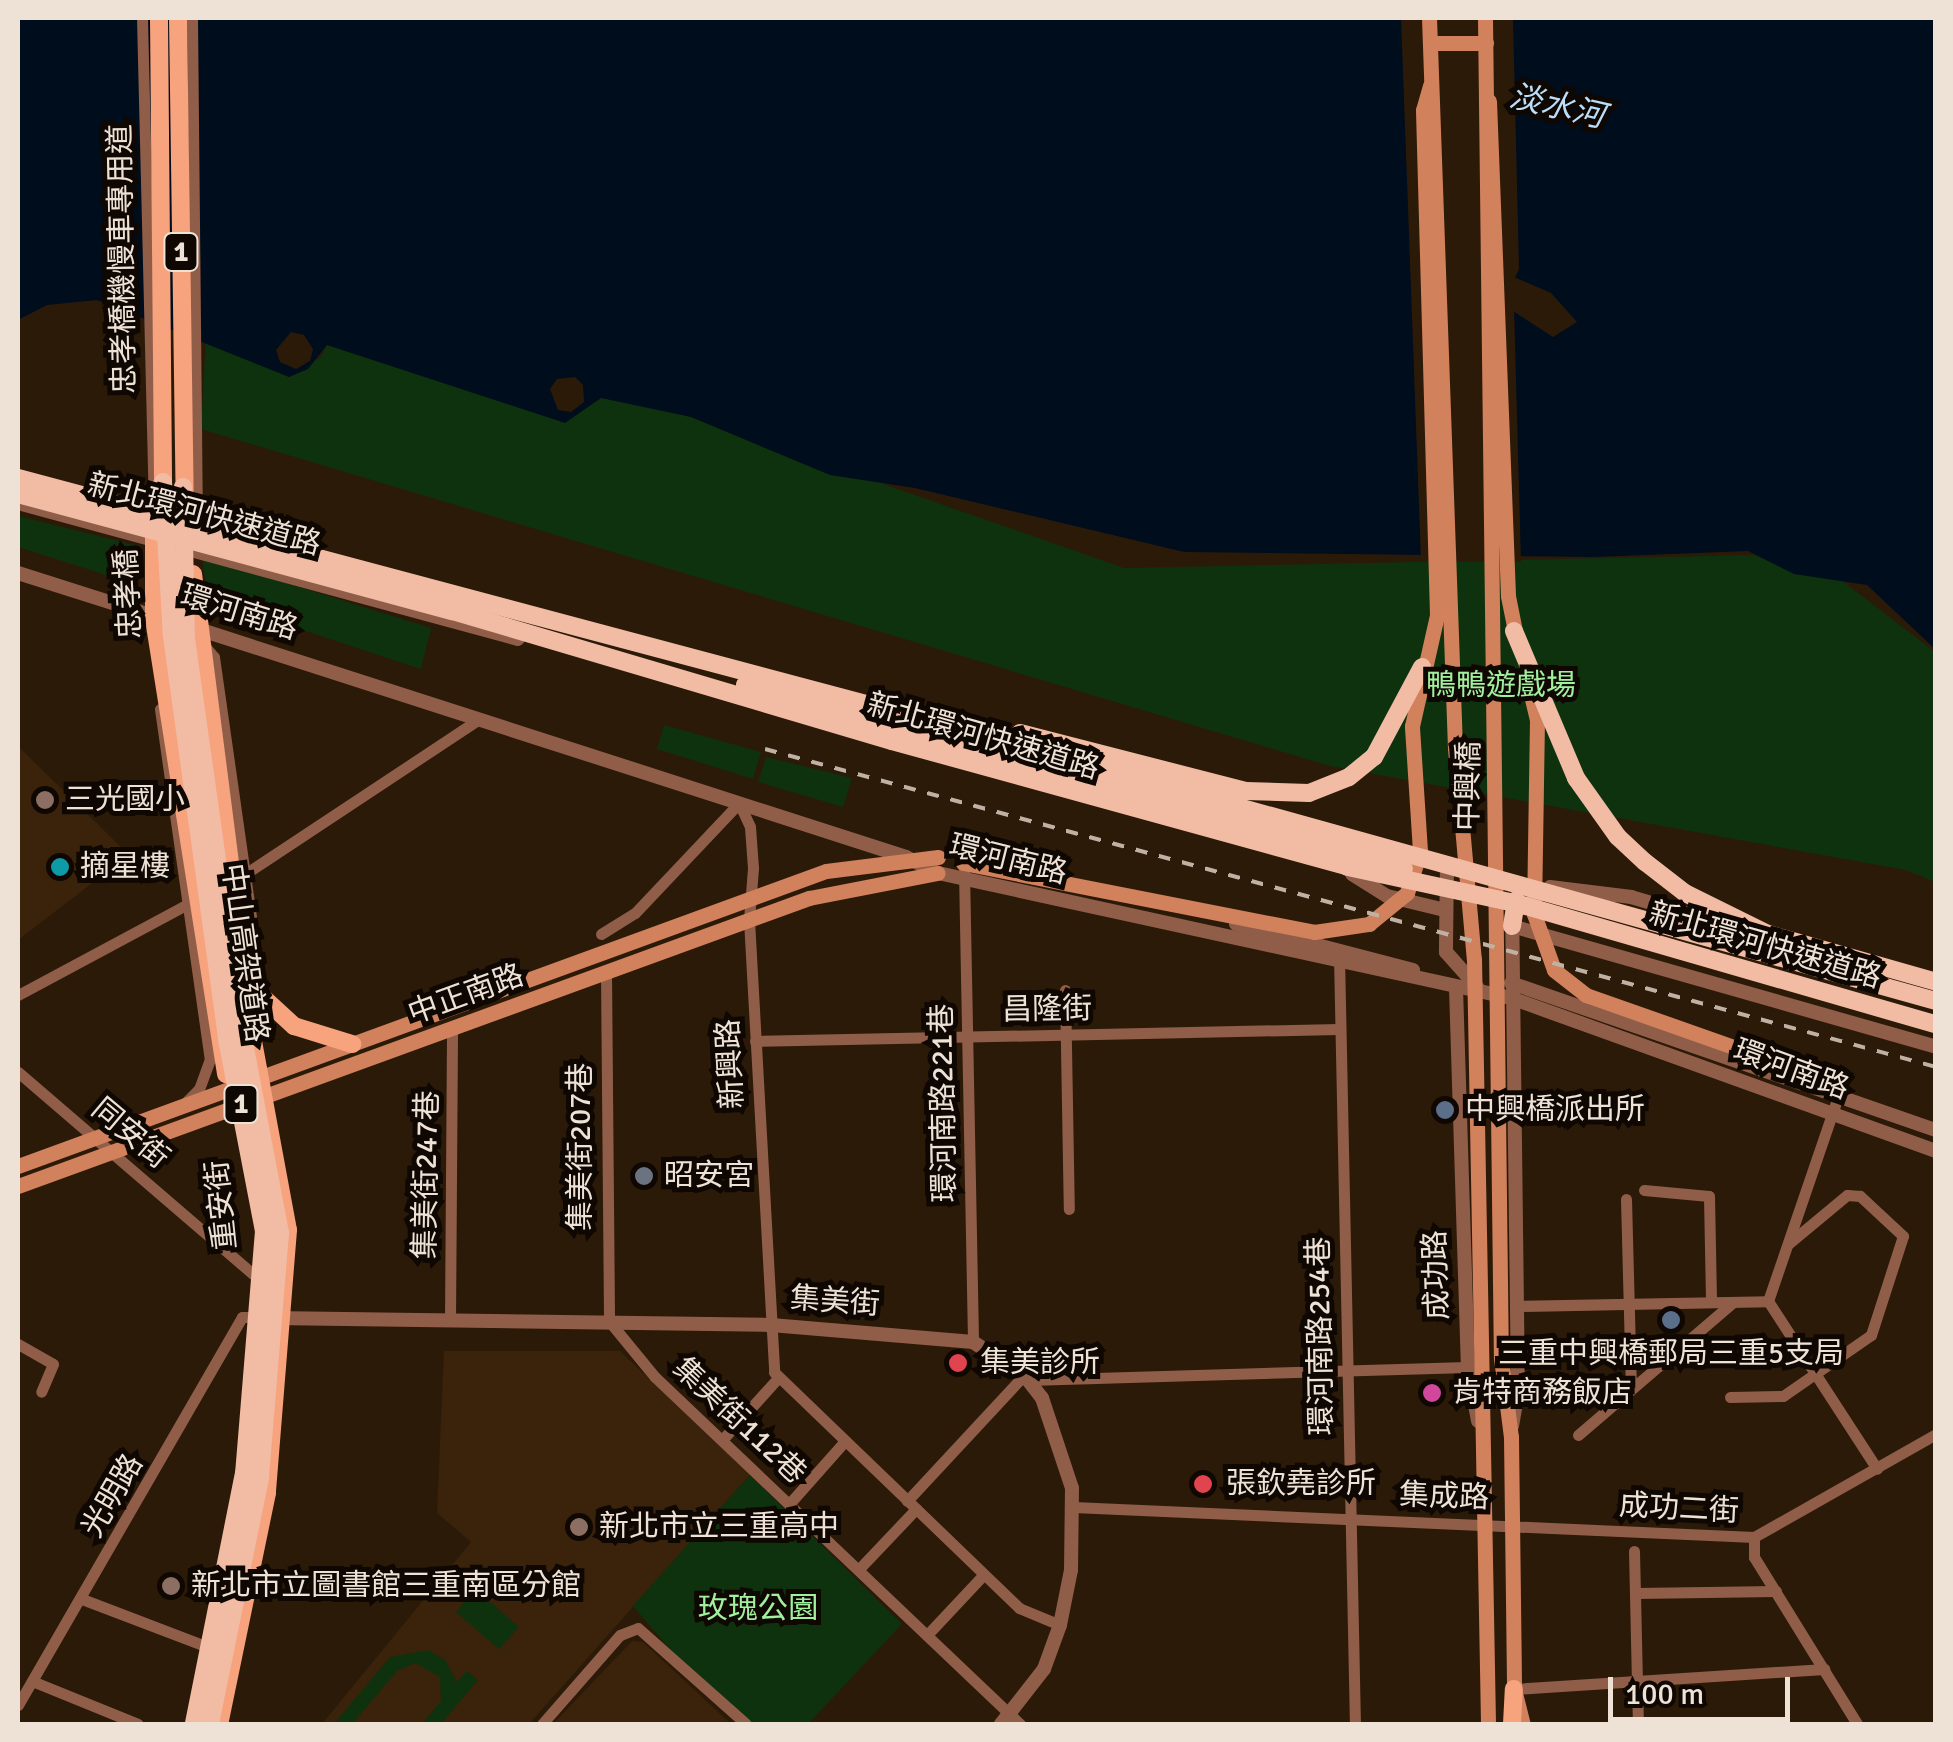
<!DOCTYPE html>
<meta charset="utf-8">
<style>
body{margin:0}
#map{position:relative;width:1953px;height:1742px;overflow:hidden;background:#2c1a09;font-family:Signika,"Noto Sans TC",sans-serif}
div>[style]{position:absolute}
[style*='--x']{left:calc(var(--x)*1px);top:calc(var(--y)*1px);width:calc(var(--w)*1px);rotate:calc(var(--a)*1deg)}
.built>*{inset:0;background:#3a220b}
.green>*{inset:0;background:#0e320e}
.water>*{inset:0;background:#000d1c}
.pier>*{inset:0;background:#2c1a09}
.minor>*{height:11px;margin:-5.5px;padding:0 5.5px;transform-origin:5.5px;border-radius:5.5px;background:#905e48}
.tertiary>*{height:14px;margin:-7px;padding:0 7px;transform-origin:7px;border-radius:7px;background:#905e48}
.secondary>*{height:15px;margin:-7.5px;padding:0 7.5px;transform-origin:7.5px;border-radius:7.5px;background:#d2815d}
.primary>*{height:18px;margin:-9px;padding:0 9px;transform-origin:9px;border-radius:9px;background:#f7a37e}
.trunk>*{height:18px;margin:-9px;padding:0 9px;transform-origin:9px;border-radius:9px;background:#f2bca4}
.rail>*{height:4px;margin-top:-2px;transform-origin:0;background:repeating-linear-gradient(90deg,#bfb2a5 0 12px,transparent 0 24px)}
.dots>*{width:28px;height:28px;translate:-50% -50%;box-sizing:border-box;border:5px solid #0f0702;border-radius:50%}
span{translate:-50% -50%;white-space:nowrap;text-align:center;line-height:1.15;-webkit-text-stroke:10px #0f0702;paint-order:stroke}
.shield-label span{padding:2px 8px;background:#0f0702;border:2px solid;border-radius:8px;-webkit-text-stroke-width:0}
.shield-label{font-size:28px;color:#eee2d7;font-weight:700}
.street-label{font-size:30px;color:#eee2d7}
.park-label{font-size:30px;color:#a1f09e}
.poi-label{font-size:30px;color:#eee2d7}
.left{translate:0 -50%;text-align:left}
.water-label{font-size:32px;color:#baddf9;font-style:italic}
.frame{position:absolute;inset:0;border:20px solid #eee2d7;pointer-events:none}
.scale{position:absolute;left:1608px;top:1677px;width:182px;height:45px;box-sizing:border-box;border:5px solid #eee2d7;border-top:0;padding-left:12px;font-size:30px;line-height:35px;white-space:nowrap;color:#eee2d7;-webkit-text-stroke:8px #0f0702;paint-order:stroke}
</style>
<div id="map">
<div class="built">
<i style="clip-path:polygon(18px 746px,129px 855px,18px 940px)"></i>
<i style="clip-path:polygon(444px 1351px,620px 1351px,750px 1475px,529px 1724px,322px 1724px,471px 1542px,437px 1513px)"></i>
<i style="clip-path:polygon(632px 1641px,643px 1642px,731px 1724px,553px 1724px)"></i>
</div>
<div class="green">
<i style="clip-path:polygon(206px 339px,289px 377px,321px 357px,327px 345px,565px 422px,601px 398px,648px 402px,1124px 568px,1807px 554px,1935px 652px,1935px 882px,1906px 870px,1330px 766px,201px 429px)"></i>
<i style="clip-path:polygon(18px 516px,139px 546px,123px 561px,125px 581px,18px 547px)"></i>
<i style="clip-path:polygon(202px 557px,431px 628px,421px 669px,208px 599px)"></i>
<i style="clip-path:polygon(664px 725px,761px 752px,753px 779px,657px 749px)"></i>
<i style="clip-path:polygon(766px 757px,852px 778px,843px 807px,758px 782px)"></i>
<i style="clip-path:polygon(750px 1475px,902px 1624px,808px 1724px,754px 1724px,688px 1670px,633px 1606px)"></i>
<i style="clip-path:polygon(475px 1589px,519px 1627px,499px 1649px,456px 1612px)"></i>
<i style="clip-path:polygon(428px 1650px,445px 1660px,457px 1682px,467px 1671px,478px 1680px,441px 1724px,422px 1724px,441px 1701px,440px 1677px,415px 1663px,397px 1671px,352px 1724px,334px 1724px,390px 1657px)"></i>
</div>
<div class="water">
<i style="clip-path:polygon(evenodd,18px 18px,1935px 18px,1935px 649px,1867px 585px,1794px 574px,1748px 551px,1594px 557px,1184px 552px,915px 488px,830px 475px,691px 417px,601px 398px,565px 423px,327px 345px,308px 369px,289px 377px,97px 300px,47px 305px,18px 320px,18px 18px,1475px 260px,1551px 293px,1577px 322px,1553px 337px,1476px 287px,1475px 260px,18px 18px,291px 332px,304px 335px,313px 349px,310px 361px,296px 369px,280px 362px,276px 350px,291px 332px,18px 18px,575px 377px,583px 385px,584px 402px,571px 412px,558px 410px,550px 389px,557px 379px,575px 377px)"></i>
</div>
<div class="pier">
<i style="clip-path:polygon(1401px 18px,1513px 18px,1519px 269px,1513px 282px,1480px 268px,1480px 285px,1514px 307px,1521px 562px,1421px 561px)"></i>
</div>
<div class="minor">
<i style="--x:142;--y:18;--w:480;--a:88.6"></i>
<i style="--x:192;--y:18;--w:510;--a:89.44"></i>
<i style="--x:203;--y:644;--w:17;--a:50"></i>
<i style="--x:214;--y:657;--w:297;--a:81.9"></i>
<i style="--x:256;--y:951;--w:27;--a:112"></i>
<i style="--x:160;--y:709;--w:354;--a:81.9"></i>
<i style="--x:210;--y:1059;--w:32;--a:110"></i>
<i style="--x:199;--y:1089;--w:21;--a:135"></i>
<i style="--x:964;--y:871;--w:471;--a:88.9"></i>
<i style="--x:245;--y:874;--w:281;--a:-33.5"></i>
<i style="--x:601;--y:934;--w:40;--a:-32"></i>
<i style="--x:635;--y:913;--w:151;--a:-46.6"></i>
<i style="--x:739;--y:803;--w:26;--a:65"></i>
<i style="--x:750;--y:827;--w:41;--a:85.8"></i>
<i style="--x:753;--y:868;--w:52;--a:94.4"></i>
<i style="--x:749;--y:920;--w:453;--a:86.8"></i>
<i style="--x:774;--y:1372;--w:340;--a:43.9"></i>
<i style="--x:1019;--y:1608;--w:44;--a:22.5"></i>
<i style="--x:1339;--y:956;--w:768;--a:88.81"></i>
<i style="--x:606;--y:973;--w:348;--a:89.5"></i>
<i style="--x:609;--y:1321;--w:72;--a:50.6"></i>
<i style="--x:655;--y:1377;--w:504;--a:43.55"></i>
<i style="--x:1065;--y:990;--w:219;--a:89"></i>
<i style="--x:18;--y:995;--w:191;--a:-28.2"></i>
<i style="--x:755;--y:1041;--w:584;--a:-1.18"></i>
<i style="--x:18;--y:1072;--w:313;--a:40.7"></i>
<i style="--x:1644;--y:1190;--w:65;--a:5.3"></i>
<i style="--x:1709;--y:1196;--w:106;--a:88.9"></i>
<i style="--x:1626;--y:1199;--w:190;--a:88.5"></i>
<i style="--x:1768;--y:1301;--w:219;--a:-71.1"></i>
<i style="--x:1768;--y:1301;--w:200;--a:57"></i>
<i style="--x:1517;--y:1306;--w:251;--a:-1.1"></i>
<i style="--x:450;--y:1321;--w:291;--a:-89.6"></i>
<i style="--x:18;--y:1344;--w:40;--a:29.7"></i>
<i style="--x:53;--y:1364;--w:30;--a:113"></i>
<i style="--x:1029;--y:1380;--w:439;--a:-1.7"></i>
<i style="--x:1730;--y:1397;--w:53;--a:-1.1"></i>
<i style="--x:1783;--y:1396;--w:107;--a:-34.7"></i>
<i style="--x:1871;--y:1335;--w:104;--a:-72.1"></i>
<i style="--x:1903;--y:1236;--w:59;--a:-137.1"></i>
<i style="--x:1860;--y:1196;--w:13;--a:-176"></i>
<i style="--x:1847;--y:1195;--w:77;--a:140.3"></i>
<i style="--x:1578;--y:1435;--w:204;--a:-40.6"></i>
<i style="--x:722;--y:1440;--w:84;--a:-47.9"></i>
<i style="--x:907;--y:1501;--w:172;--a:-47.1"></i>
<i style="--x:790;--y:1503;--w:83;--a:-48.4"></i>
<i style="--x:1073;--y:1507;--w:682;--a:2.52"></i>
<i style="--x:1754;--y:1537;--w:209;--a:-29.5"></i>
<i style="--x:1754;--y:1537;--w:20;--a:90"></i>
<i style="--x:1754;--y:1557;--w:196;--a:58.3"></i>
<i style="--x:1634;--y:1551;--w:173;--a:88.7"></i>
<i style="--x:859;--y:1569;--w:83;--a:-46.5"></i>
<i style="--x:1636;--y:1593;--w:140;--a:-0.8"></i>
<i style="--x:82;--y:1599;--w:140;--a:20.9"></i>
<i style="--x:927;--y:1635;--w:83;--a:-46.9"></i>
<i style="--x:32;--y:1681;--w:114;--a:22.1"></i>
<i style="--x:1514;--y:1689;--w:311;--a:-3.7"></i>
<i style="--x:18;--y:1705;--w:448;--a:-60"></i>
<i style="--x:242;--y:1317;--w:10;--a:0"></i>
<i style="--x:542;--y:1724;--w:118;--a:-48.8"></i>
<i style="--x:620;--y:1635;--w:19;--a:-21"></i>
<i style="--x:638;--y:1628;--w:144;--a:41.6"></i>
</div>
<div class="tertiary">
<i style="--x:18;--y:503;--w:518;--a:15.22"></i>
<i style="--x:18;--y:573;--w:149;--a:17.6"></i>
<i style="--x:195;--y:628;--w:747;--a:17.85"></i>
<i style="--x:906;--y:857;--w:36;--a:27"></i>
<i style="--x:938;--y:873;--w:586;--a:12.31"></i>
<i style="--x:1511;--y:998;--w:452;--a:19.8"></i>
<i style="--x:1447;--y:864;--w:88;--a:90.7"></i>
<i style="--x:1446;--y:952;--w:47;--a:48.5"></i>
<i style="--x:1352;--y:874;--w:41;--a:32.2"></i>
<i style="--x:1387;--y:896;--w:60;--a:13.6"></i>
<i style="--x:1550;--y:887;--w:82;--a:7"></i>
<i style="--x:1631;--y:897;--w:127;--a:16.4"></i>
<i style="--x:1236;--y:924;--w:183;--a:14.6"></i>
<i style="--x:1511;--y:983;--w:450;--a:19.1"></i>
<i style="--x:1456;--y:988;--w:379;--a:88.2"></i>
<i style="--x:1468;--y:1367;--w:55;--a:79.5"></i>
<i style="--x:272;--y:1318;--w:499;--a:0.8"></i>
<i style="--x:771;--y:1325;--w:203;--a:4.8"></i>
<i style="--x:973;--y:1342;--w:61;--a:32.9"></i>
<i style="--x:1024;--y:1375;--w:29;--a:52"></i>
<i style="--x:1042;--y:1398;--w:95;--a:71.6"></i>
<i style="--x:1072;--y:1488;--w:82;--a:90.7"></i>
<i style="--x:1071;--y:1570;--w:56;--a:101.3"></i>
<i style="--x:1060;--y:1625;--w:47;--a:110"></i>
<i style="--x:1044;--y:1669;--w:70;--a:128"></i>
<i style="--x:1512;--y:1426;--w:36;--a:-80"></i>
<i style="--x:1518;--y:1391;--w:465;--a:-90.7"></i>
<i style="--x:1512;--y:926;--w:441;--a:15.9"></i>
</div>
<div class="secondary">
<i style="--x:1429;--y:18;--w:730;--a:87.96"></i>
<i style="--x:1455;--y:748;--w:212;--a:84.9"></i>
<i style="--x:1474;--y:959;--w:765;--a:88.95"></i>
<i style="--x:1485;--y:18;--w:1340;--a:89.32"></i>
<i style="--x:1501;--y:1358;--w:80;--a:82.8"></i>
<i style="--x:1511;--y:1437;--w:252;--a:89.3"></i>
<i style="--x:1514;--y:1689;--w:36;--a:76"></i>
<i style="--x:1430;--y:43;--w:56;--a:0"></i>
<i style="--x:1489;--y:101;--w:495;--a:87.8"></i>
<i style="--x:1508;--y:596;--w:46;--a:78.7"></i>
<i style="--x:1527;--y:678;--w:43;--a:76.6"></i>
<i style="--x:1537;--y:720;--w:194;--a:90.9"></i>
<i style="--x:1534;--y:914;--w:59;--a:70.3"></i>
<i style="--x:1554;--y:970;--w:41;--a:38"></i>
<i style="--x:1586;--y:995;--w:205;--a:19.4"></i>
<i style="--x:1779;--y:1063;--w:52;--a:27.6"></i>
<i style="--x:963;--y:863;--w:358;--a:11.1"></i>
<i style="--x:1314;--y:932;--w:56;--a:-8.3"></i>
<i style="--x:1369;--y:924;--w:49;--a:-39.2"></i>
<i style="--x:1407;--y:893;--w:44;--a:-72.8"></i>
<i style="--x:1420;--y:851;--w:125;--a:-93.7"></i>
<i style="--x:1412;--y:726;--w:114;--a:-77.3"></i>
<i style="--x:1437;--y:615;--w:505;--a:-91.59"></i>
<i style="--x:1423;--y:110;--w:26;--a:-74"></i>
<i style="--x:18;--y:1166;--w:860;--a:-20.06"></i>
<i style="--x:826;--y:871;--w:113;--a:-7.1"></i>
<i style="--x:18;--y:1186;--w:842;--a:-20.01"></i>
<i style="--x:809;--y:898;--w:131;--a:-11"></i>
</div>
<div class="primary">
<i style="--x:159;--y:18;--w:464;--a:89.5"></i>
<i style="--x:163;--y:482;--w:19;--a:118"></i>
<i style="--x:154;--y:499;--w:120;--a:90"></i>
<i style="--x:154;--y:619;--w:461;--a:81"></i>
<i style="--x:178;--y:18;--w:480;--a:89.2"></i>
<i style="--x:193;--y:574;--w:466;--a:82.7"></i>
<i style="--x:252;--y:1036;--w:197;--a:79.5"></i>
<i style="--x:288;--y:1230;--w:264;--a:94.6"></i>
<i style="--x:267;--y:1493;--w:236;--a:101.7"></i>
<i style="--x:245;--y:981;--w:67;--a:42.6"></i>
<i style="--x:294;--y:1026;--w:61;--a:17.2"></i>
<i style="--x:1512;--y:1724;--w:35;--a:-87"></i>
</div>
<div class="trunk">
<i style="--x:18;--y:478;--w:932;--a:14.92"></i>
<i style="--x:919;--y:718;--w:1056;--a:15.55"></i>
<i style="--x:163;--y:482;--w:154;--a:86.7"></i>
<i style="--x:172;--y:636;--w:407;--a:82.2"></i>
<i style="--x:227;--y:1039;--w:196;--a:79.1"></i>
<i style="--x:264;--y:1231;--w:243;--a:94.7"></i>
<i style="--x:244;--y:1473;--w:256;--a:101.3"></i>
<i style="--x:183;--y:487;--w:152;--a:88.9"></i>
<i style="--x:186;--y:639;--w:381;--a:82"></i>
<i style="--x:239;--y:1016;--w:221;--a:79.3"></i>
<i style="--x:280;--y:1233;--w:246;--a:94.7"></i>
<i style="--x:260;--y:1478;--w:251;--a:101.5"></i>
<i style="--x:18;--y:494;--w:450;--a:15.1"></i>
<i style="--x:453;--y:611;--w:458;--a:16.5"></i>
<i style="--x:892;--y:741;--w:473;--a:15.4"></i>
<i style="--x:1348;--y:867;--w:175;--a:12.2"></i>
<i style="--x:1519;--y:904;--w:434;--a:16.1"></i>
<i style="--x:1514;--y:631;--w:160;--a:67.1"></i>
<i style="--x:1576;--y:778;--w:72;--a:54.6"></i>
<i style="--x:1618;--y:837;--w:37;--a:43"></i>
<i style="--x:1645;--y:862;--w:51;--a:37.8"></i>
<i style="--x:1685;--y:893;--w:93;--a:26.3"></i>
<i style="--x:1768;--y:934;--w:175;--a:15.9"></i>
<i style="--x:745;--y:685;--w:684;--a:15.6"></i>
<i style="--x:1020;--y:733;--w:233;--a:14.4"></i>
<i style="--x:1246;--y:791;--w:63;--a:1.8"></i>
<i style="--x:1309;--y:793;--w:43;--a:-21.8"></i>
<i style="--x:1349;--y:777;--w:32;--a:-39"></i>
<i style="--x:1374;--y:757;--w:102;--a:-61.9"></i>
<i style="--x:1512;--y:926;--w:26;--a:-81"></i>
</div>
<div class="rail">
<i style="--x:765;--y:749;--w:1213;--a:15.19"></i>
</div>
<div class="dots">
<i style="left:45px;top:800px;background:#8d6e63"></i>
<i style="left:60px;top:867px;background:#0f9aa8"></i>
<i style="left:1445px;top:1110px;background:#5c6f8a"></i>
<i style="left:644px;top:1176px;background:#6b7280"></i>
<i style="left:1671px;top:1320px;background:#5c6f8a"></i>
<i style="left:958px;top:1363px;background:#e0444e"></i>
<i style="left:1432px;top:1393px;background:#d1479c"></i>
<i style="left:1203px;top:1484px;background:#e0444e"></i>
<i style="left:579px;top:1527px;background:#8d6e63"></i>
<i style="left:171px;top:1586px;background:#8d6e63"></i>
</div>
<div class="shield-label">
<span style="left:181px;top:252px">1</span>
<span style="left:241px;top:1104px">1</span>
</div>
<div class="street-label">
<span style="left:123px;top:259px;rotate:-91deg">忠孝橋機慢車專用道</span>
<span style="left:204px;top:515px;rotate:15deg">新北環河快速道路</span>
<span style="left:129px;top:594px;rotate:-93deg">忠孝橋</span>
<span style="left:239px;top:613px;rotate:17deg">環河南路</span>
<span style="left:983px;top:737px;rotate:16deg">新北環河快速道路</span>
<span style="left:1469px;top:786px;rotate:-89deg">中興橋</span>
<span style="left:1008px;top:860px;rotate:14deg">環河南路</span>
<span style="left:1765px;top:946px;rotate:16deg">新北環河快速道路</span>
<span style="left:244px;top:953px;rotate:82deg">中山高架道路</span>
<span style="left:466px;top:995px;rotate:-20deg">中正南路</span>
<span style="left:1047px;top:1010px;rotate:-1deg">昌隆街</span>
<span style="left:731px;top:1064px;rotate:-93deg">新興路</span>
<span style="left:1791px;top:1070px;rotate:20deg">環河南路</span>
<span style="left:944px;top:1103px;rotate:-91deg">環河南路221巷</span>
<span style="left:130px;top:1134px;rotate:40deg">同安街</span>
<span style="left:581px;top:1147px;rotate:-90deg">集美街207巷</span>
<span style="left:427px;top:1175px;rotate:-89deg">集美街247巷</span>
<span style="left:222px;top:1205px;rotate:-96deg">重安街</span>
<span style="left:1437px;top:1275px;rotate:-92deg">成功路</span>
<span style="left:835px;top:1302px;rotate:4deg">集美街</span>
<span style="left:1321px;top:1336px;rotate:-91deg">環河南路254巷</span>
<span style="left:739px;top:1421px;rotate:43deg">集美街112巷</span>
<span style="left:113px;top:1496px;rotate:-60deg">光明路</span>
<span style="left:1444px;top:1497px;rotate:2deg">集成路</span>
<span style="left:1679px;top:1509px;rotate:3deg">成功二街</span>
</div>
<div class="park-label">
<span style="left:1501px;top:686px">鴨鴨遊戲場</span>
<span style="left:758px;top:1609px">玫瑰公園</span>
</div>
<div class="poi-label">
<span class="left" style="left:65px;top:800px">三光國小</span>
<span class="left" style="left:80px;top:867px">摘星樓</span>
<span class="left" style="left:1465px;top:1110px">中興橋派出所</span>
<span class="left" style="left:664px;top:1176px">昭安宮</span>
<span style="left:1671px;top:1354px">三重中興橋郵局三重5支局</span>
<span class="left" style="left:980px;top:1363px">集美診所</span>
<span class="left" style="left:1452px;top:1393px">肯特商務飯店</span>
<span class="left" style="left:1226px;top:1484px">張欽堯診所</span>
<span class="left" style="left:599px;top:1527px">新北市立三重高中</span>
<span class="left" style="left:191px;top:1586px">新北市立圖書館三重南區分館</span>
</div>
<div class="water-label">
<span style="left:1557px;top:107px;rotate:13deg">淡水河</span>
</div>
<div class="frame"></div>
<div class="scale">100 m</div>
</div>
